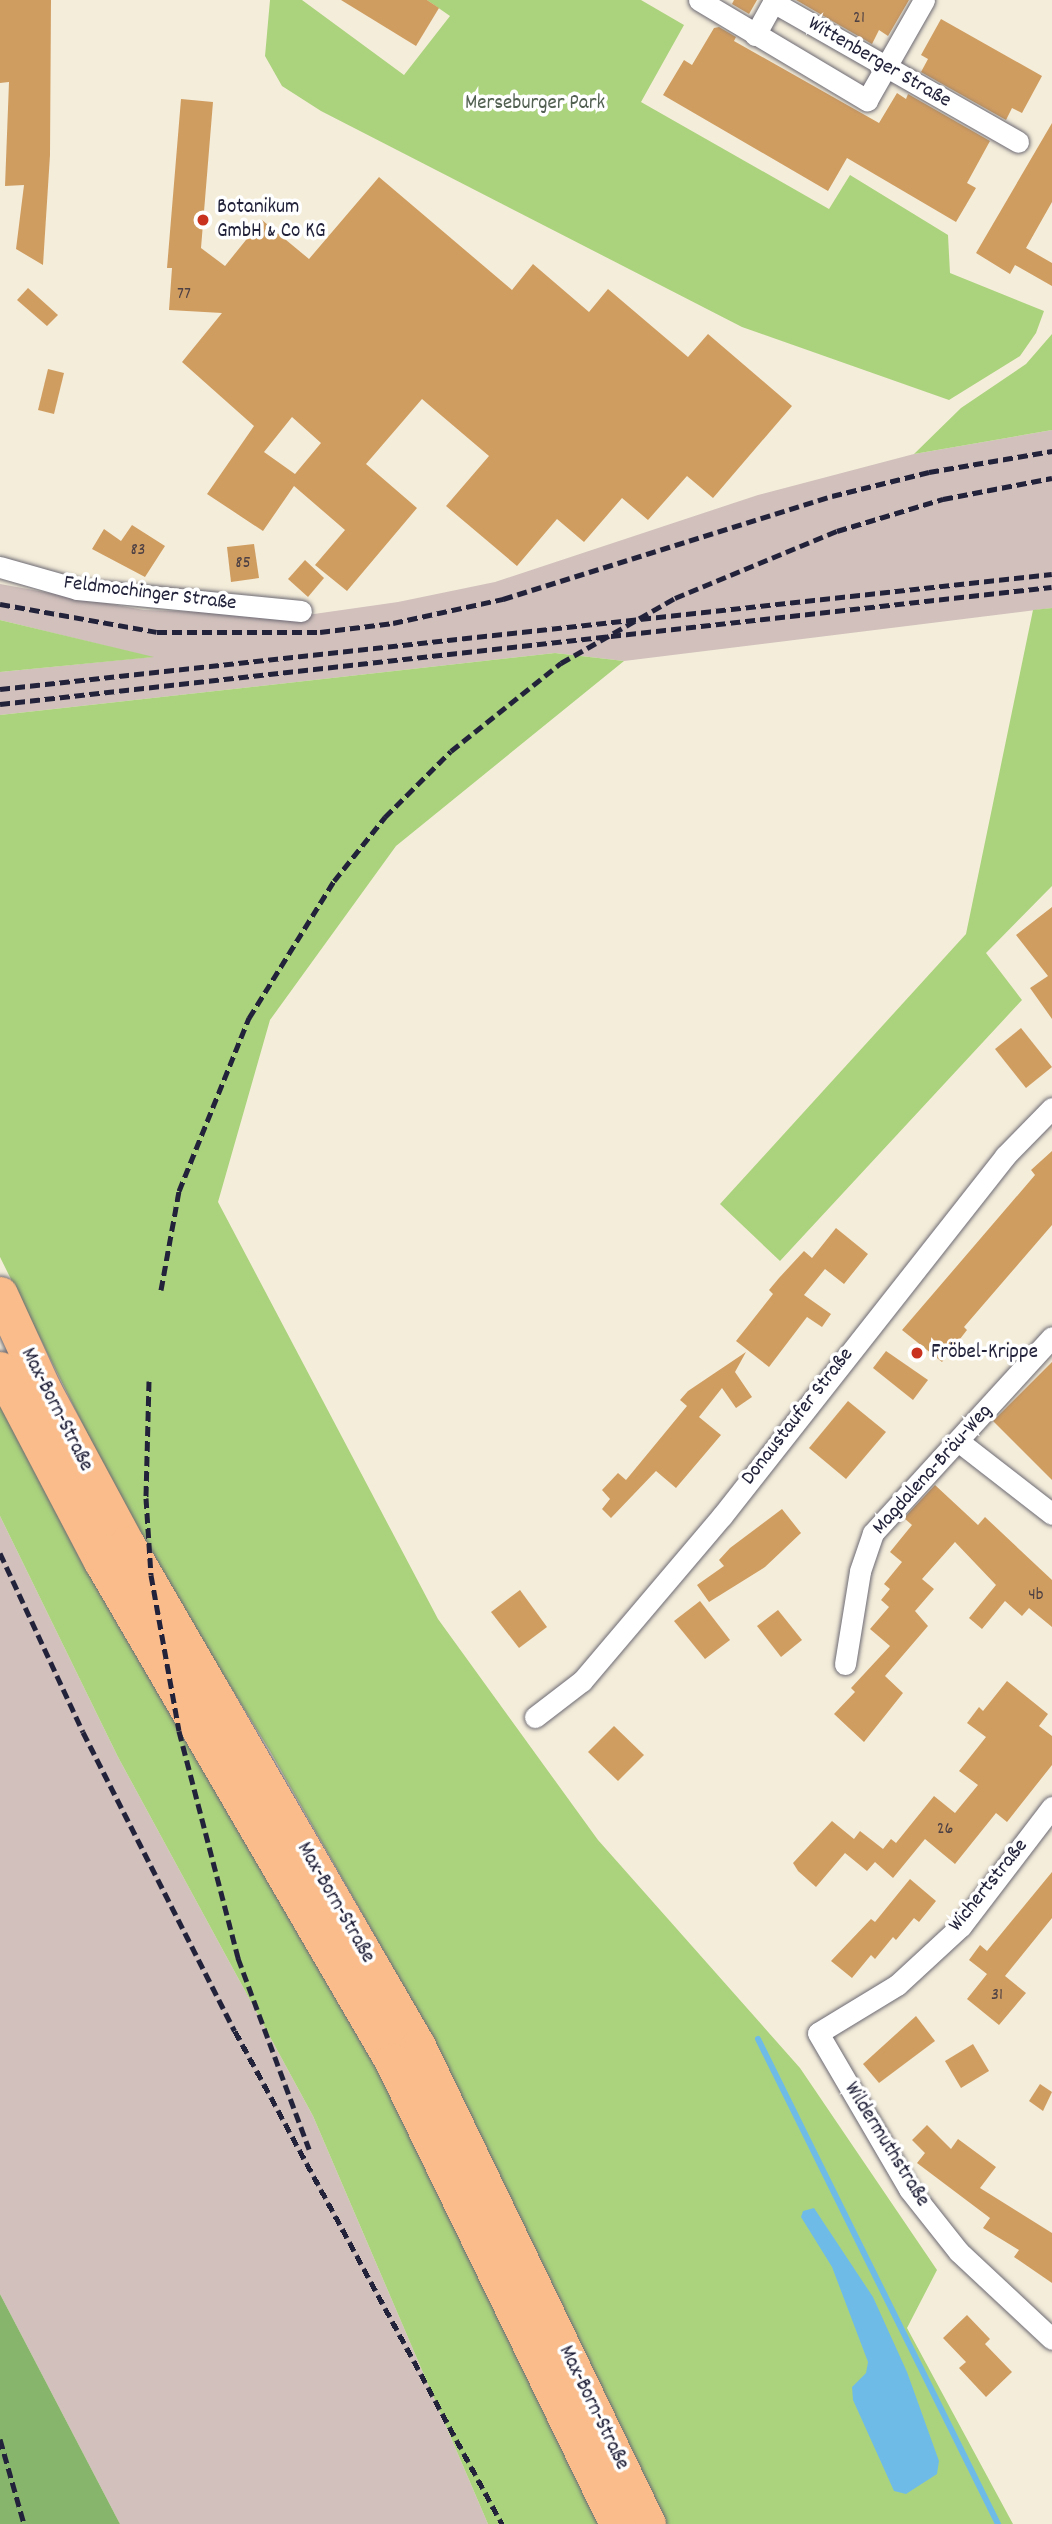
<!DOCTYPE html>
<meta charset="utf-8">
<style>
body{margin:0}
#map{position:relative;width:1052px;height:2524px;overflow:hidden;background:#f4edda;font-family:Dekko,sans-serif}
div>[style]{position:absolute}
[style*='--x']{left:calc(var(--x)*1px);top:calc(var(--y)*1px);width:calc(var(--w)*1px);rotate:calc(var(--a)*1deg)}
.industrial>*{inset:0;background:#d1c0bc}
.green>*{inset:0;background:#abd37d}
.forest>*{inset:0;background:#88b56c}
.water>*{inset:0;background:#6fbbe8}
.stream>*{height:6px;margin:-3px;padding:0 3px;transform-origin:3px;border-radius:3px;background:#6fbbe8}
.building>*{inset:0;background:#d09d61}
.roads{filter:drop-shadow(0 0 2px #6c6973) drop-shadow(0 0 2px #6c6973)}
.street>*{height:21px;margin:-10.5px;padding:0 10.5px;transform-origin:10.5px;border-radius:10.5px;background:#fff}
.primary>*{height:35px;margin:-17.5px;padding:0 17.5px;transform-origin:17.5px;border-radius:17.5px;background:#f9bc8a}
.rail>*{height:5px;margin-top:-2.5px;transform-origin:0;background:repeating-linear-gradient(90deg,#22223b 0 10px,transparent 0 15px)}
.dots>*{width:19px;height:19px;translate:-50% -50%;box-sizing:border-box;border:4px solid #fff;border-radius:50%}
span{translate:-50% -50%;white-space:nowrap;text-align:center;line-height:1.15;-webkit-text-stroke:7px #fff;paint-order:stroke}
.number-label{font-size:18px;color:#4e4144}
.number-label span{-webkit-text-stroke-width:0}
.street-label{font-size:21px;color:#22223b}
.park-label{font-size:21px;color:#526052}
.poi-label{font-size:21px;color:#22223b}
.left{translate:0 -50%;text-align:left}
</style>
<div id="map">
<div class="industrial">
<i style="clip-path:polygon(1052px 430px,1052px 608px,624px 661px,555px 653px,0 715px,0 672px,151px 657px,0 620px,0 584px,144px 610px,307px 615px,398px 602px,495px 582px,758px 495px,914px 454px)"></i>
<i style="clip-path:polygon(0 1516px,118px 1757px,313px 2116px,488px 2524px,120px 2524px,0 2294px)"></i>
</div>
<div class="green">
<i style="clip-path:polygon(270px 0,302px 0,404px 75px,450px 16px,427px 0,641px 0,684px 25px,641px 102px,829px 209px,850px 175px,948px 235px,950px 273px,1044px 311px,1036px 333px,1020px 356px,949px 400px,742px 327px,321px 111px,282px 86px,265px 56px)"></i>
<i style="clip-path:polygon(1052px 334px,1052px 430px,914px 454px,961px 408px,1026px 364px)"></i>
<i style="clip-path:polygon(1052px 608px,1052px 886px,986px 953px,1022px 1000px,780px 1261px,720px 1204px,966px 934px,1033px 610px)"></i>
<i style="clip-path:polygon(0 620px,154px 657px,0 672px)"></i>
<i style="clip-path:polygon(555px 653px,624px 661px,396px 846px,270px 1020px,218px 1202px,438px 1619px,598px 1840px,800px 2068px,937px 2270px,907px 2328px,1013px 2524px,665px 2524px,433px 2038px,270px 1751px,137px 1534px,0 1257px,0 715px)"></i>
<i style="clip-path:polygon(0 1403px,381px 2074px,601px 2524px,488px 2524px,313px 2116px,118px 1757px,0 1516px)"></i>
</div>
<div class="forest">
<i style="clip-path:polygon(0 2294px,120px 2524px,0 2524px)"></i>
</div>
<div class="water">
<i style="clip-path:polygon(814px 2208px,873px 2297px,907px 2372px,939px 2461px,937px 2474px,906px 2494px,894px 2491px,853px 2400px,852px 2387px,866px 2373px,868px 2362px,832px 2267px,801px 2217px,803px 2211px)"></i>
</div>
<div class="stream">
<i style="--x:758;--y:2039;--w:541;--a:63.67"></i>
</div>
<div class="building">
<i style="clip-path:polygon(0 0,51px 0,50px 155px,43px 265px,16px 249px,24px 185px,5px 186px,9px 82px,0 83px)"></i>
<i style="clip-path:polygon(341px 0,427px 0,439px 8px,416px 46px)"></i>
<i style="clip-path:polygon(734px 0,757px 0,749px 14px,732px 4px)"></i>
<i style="clip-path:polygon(796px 0,909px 0,888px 36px,879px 30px,872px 44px)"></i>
<i style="clip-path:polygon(941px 19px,1042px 76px,1022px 113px,1012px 108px,1006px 120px,921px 72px,928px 59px,921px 55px)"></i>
<i style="clip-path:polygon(719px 27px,736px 37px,734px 41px,879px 123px,897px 93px,906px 99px,908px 94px,990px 141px,967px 183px,976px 188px,956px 222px,847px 158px,828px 191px,663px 95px,684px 60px,692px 65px,714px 28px)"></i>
<i style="clip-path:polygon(evenodd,181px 99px,213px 102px,201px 248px,225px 266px,262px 220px,309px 259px,379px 177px,512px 290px,533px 264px,589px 312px,608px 289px,688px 357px,708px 334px,792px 406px,713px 498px,687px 476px,648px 520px,622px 498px,584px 542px,557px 519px,517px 566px,446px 506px,489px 456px,422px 399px,366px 464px,417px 508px,347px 591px,315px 565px,345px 530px,294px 486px,263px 531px,207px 494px,254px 426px,182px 362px,222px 313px,169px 310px,172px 268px,167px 268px,181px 99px,292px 417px,321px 443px,295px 474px,264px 452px,292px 417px)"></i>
<i style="clip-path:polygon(1052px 123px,1052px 202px,1026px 248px,1052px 263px,1052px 286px,1015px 265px,1010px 274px,976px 253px)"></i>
<i style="clip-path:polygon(28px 288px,58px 315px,47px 326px,17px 300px)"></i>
<i style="clip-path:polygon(48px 369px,64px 373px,54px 414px,38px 410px)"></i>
<i style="clip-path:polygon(132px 525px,165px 546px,145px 577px,92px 549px,104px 529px,121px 541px)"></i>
<i style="clip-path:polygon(254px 544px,259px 578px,231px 582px,227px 547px)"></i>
<i style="clip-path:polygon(305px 560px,324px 578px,308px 597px,288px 579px)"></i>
<i style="clip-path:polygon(1052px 907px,1052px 1019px,1030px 988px,1048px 976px,1016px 935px)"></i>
<i style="clip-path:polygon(1021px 1028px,1052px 1067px,1026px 1088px,995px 1049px)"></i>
<i style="clip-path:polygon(1052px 1151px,1052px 1225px,964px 1327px,967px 1330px,942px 1362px,902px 1330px,1035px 1175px,1031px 1170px)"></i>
<i style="clip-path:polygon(836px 1228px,868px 1254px,844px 1284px,825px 1269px,804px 1295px,831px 1314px,822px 1327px,807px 1317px,769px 1367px,736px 1341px,773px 1294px,769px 1290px,779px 1278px,804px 1251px,812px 1258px)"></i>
<i style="clip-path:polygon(886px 1351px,928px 1380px,913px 1400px,873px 1368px)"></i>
<i style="clip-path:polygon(746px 1352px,735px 1372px,752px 1397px,736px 1408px,722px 1388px,699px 1417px,721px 1435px,676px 1488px,656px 1471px,611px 1518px,602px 1509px,610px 1499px,602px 1490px,618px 1473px,626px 1480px,687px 1406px,680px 1400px,688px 1391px)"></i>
<i style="clip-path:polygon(1052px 1362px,1052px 1480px,993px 1421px)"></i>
<i style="clip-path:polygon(848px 1401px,886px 1432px,846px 1479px,809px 1448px)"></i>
<i style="clip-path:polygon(935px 1485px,978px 1525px,985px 1517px,1052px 1580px,1052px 1627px,1029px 1608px,1022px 1616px,1005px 1601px,982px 1629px,969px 1618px,996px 1585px,955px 1542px,922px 1579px,934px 1589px,915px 1611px,928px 1626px,885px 1676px,903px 1693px,864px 1742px,834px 1714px,855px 1692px,851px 1688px,890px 1646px,870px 1629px,889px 1607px,881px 1600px,890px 1589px,884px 1584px,902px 1562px,890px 1552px,912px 1525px,904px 1518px)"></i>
<i style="clip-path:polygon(782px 1509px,801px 1533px,765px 1567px,709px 1602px,697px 1585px,724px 1566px,719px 1560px,730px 1548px)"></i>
<i style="clip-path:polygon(520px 1590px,547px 1627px,519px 1648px,491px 1612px)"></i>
<i style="clip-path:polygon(700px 1601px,730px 1640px,705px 1659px,674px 1621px)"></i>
<i style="clip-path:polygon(778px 1610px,802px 1640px,781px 1657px,757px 1626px)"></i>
<i style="clip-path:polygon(1007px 1681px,1048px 1714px,1039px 1726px,1052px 1736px,1052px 1765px,1007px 1822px,996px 1813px,955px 1864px,925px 1839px,893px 1878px,875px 1862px,867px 1871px,845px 1853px,816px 1887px,798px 1871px,793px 1863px,832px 1821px,854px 1839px,860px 1831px,883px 1849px,891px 1839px,896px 1843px,934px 1796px,955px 1813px,978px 1785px,959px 1771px,986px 1737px,967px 1723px,979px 1707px,983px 1711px)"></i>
<i style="clip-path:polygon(614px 1726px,644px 1755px,618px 1781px,588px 1752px)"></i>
<i style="clip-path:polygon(1052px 1872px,1052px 1918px,1005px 1976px,1026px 1993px,999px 2025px,967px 1999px,987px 1974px,969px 1960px,980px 1945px,987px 1951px)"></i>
<i style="clip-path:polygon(910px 1879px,936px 1901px,919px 1922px,914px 1918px,896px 1940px,893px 1937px,875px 1959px,871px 1955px,852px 1978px,831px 1961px,871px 1919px,875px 1922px)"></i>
<i style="clip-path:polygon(916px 2016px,935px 2041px,879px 2083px,863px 2064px)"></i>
<i style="clip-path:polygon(973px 2044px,989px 2071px,961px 2088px,945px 2061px)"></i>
<i style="clip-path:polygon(1040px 2084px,1052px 2092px,1043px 2111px,1029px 2101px)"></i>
<i style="clip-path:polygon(927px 2125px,951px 2149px,958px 2139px,996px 2167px,980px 2188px,1052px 2233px,1052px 2283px,1014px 2257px,1019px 2250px,983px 2228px,990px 2218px,917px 2163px,925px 2153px,912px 2140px)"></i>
<i style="clip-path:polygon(967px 2315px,990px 2339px,985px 2344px,1012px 2372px,986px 2397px,959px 2368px,966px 2362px,943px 2338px)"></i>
</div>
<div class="roads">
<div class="street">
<i style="--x:699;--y:0;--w:196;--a:30.8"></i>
<i style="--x:867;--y:100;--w:115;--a:-60.3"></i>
<i style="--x:755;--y:35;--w:38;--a:-61"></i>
<i style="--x:773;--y:2;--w:282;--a:29.7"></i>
<i style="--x:0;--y:567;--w:80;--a:15.9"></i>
<i style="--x:77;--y:589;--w:225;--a:5.6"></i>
<i style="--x:958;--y:1441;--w:119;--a:37.8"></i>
<i style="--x:845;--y:1664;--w:94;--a:-80.8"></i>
<i style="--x:860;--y:1571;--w:40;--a:-71.1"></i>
<i style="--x:873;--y:1533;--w:265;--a:-47.6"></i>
<i style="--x:535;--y:1717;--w:59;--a:-37.5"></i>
<i style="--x:582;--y:1681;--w:216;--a:-49.7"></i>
<i style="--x:722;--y:1516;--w:458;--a:-51.8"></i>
<i style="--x:1005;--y:1156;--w:67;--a:-45.6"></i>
<i style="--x:1052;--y:1807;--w:150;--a:127.4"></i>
<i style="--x:961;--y:1926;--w:87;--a:137.3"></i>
<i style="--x:897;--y:1985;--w:92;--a:148.7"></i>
<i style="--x:818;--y:2033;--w:181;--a:59.7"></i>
<i style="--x:909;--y:2189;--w:80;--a:51.6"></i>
<i style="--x:959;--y:2252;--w:127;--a:43.1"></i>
</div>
<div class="primary">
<i style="--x:0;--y:1294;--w:106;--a:65.4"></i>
<i style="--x:44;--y:1390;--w:175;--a:61.7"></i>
<i style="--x:127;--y:1544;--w:580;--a:59.9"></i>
<i style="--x:418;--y:2046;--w:530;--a:64.3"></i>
<i style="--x:0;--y:1369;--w:217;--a:62.3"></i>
<i style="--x:101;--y:1561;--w:579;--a:59.8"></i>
<i style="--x:392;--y:2061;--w:515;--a:64.08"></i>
</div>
</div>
<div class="rail">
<i style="--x:0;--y:604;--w:159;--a:10.1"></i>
<i style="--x:157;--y:632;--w:163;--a:0"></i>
<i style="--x:320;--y:632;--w:74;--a:-7"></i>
<i style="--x:393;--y:623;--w:113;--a:-12.3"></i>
<i style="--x:503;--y:599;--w:345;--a:-17.4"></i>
<i style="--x:832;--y:496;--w:100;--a:-13.9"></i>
<i style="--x:929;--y:472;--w:125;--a:-9.7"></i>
<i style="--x:0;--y:689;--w:1058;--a:-6.24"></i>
<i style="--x:0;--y:704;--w:1058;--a:-6.35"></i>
<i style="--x:161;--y:1290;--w:101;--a:-79.7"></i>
<i style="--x:179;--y:1191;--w:187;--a:-68"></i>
<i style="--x:249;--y:1018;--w:161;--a:-58.2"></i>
<i style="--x:334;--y:881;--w:82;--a:-51.4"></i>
<i style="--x:385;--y:817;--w:93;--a:-45"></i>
<i style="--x:451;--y:751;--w:141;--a:-38.7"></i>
<i style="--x:561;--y:663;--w:131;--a:-29.7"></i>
<i style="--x:675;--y:598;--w:175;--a:-22.5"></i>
<i style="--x:837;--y:531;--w:111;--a:-16.8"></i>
<i style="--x:943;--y:499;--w:111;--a:-10.9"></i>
<i style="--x:149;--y:1381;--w:117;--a:91.5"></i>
<i style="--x:146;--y:1498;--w:77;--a:86.3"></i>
<i style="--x:151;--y:1575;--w:158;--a:79.8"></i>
<i style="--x:179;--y:1731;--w:235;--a:75.4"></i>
<i style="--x:238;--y:1958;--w:204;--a:69.6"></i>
<i style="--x:0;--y:1553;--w:197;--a:65.1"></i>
<i style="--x:83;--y:1732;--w:335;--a:63.1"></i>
<i style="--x:235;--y:2031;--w:561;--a:61.56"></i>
<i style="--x:0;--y:2439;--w:88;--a:74.2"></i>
</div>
<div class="dots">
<i style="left:203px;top:220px;background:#c8321e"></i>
<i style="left:917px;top:1353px;background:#c8321e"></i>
</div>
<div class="number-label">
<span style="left:859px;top:19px">21</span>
<span style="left:184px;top:295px">77</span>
<span style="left:138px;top:551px">83</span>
<span style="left:243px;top:564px">85</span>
<span style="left:1036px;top:1596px">4b</span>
<span style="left:945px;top:1830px">26</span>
<span style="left:997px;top:1996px">31</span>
</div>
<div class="street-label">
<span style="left:879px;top:63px;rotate:30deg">Wittenberger Straße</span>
<span style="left:150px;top:594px;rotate:7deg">Feldmochinger Straße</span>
<span style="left:56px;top:1410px;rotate:63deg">Max-Born-Straße</span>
<span style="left:798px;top:1417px;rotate:-52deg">Donaustaufer Straße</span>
<span style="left:933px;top:1470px;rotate:-48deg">Magdalena-Bräu-Weg</span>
<span style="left:989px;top:1886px;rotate:-51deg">Wichertstraße</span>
<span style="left:335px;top:1903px;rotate:60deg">Max-Born-Straße</span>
<span style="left:886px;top:2145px;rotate:58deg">Wildermuthstraße</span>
<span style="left:593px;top:2408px;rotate:64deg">Max-Born-Straße</span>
</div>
<div class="park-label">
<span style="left:535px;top:104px">Merseburger Park</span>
</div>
<div class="poi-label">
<span class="left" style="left:217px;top:220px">Botanikum<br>GmbH &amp; Co KG</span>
<span class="left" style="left:931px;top:1353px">Fröbel-Krippe</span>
</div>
</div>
